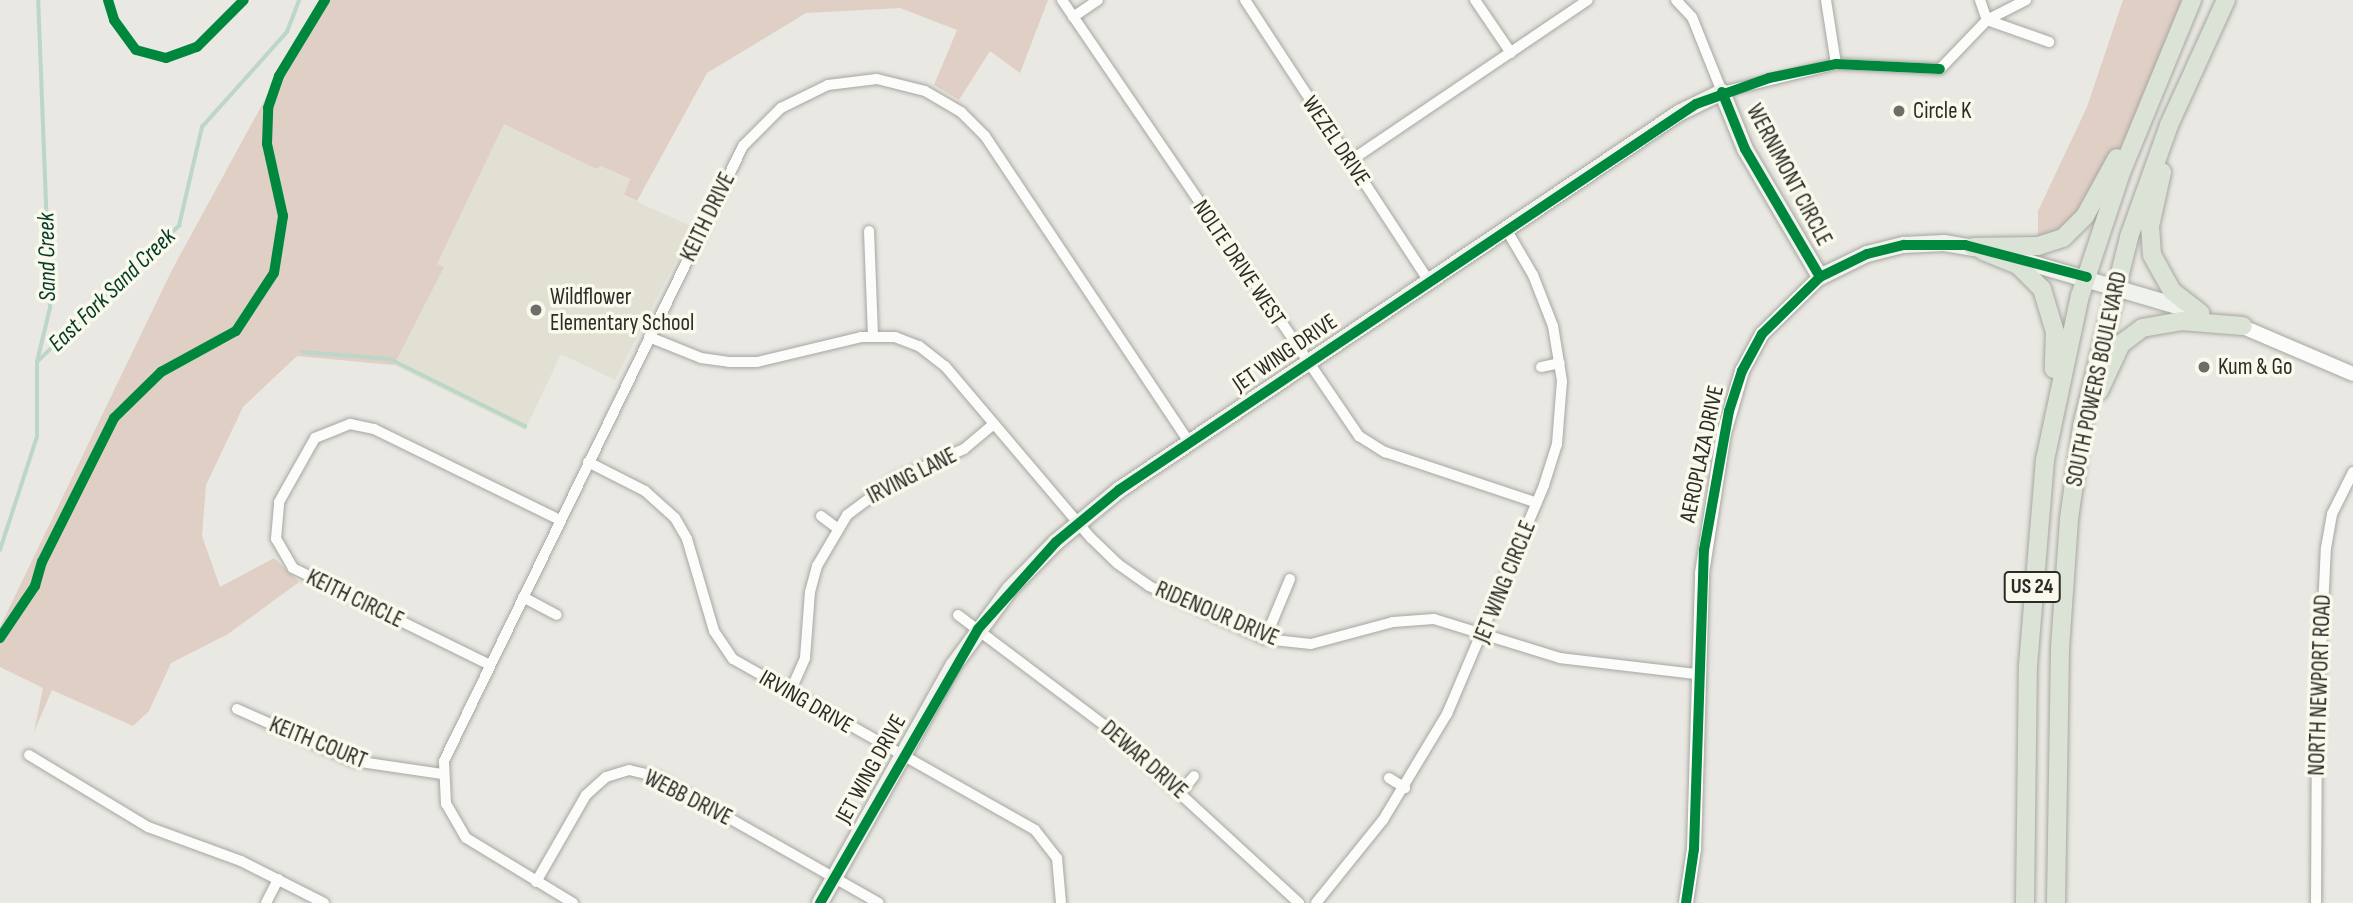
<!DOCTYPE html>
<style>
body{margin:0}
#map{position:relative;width:2353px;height:903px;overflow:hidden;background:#e9e8e2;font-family:"Sofia Sans Condensed",sans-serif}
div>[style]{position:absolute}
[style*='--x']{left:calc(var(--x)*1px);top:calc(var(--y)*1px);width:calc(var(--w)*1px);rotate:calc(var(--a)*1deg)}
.built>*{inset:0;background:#e1e0d2}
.green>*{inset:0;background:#e0cfc5}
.stream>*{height:3.5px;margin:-1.75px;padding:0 1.75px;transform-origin:1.75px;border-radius:1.75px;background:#bcd6c9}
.roads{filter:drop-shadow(0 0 2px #a7a7a2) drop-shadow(0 0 2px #a7a7a2)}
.minor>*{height:10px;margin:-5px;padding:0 5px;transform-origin:5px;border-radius:5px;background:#fcfcfb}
.tertiary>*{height:14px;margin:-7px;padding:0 7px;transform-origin:7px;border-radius:7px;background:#fcfcfb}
.secondary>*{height:16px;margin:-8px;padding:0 8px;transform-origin:8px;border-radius:8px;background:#f0f2ed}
.trunk>*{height:18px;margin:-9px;padding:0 9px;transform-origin:9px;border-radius:9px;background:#dbe2d6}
.cycleway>*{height:10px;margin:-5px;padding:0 5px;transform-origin:5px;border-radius:5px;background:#00873e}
.dots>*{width:19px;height:19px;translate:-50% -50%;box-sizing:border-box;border:4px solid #f9f9ec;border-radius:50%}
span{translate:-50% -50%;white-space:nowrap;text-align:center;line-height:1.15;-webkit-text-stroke:7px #f9f9ec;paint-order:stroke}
.shield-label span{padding:2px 5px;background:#f9f9ec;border:2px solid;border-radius:5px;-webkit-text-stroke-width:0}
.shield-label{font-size:21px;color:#2c2b27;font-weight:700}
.poi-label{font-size:23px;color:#2c2b27}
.left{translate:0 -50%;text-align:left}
.street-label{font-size:23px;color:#2c2b27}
.water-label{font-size:24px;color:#033a29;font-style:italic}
</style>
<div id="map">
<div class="built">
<i style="clip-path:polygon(504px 124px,595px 169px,599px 166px,630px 180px,624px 196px,693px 227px,615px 380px,561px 354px,525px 430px,394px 365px,443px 268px,437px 264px)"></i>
</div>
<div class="green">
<i style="clip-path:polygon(319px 0,1048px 0,1020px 73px,990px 51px,959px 100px,934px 85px,957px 30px,900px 8px,806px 13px,707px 73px,637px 201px,624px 195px,630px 179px,600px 166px,596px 169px,504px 124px,437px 264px,444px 267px,394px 365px,297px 356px,243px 407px,206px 485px,202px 536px,220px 587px,274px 558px,299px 582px,228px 634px,171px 663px,149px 711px,133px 726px,52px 690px,34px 732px,43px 688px,0 667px,0 627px,172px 270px)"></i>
<i style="clip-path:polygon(2123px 0,2194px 0,2091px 206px,2038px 246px,2038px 211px,2087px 107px)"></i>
</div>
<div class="stream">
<i style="--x:303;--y:352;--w:87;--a:4.6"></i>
<i style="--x:390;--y:359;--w:151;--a:26.4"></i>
<i style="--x:37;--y:362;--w:197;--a:-43.8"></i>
<i style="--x:179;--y:226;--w:102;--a:-76.9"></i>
<i style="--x:202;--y:127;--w:127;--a:-48.2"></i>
<i style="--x:287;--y:32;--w:34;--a:-69"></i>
<i style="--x:0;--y:550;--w:119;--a:-71.9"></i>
<i style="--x:37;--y:437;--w:75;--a:-90"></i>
<i style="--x:37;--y:362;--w:56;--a:-76.5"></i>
<i style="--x:50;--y:308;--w:308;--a:-92.2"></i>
</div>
<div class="roads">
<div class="minor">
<i style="--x:1062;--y:0;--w:528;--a:55.74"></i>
<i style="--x:1359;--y:436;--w:31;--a:32"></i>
<i style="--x:1385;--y:452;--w:160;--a:18.5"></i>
<i style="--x:1245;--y:0;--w:336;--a:56.8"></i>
<i style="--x:1475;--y:0;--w:64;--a:55.8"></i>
<i style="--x:1676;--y:0;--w:23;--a:47"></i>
<i style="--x:1692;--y:17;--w:81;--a:68.2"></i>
<i style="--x:1722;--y:92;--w:117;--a:-13.8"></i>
<i style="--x:1836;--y:64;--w:104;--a:2.8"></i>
<i style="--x:1940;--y:69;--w:68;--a:-46.2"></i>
<i style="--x:1987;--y:20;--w:44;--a:-27.1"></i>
<i style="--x:1826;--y:0;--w:65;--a:81.1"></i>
<i style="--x:1980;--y:0;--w:21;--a:71"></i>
<i style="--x:1987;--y:20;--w:66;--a:19.5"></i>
<i style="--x:1073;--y:17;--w:30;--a:-34"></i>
<i style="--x:1350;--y:161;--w:287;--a:-34.1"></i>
<i style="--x:869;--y:231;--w:105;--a:87.8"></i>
<i style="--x:649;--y:337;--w:56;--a:22"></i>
<i style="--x:701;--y:358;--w:28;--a:8"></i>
<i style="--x:729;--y:362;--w:28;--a:0"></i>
<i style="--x:757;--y:362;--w:107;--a:-13.5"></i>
<i style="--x:861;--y:337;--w:34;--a:0"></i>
<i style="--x:895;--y:337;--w:26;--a:21"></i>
<i style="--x:919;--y:346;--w:33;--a:38"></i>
<i style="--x:945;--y:366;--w:226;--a:49.7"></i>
<i style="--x:1091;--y:538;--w:37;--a:44"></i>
<i style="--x:1118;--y:564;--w:38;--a:35"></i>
<i style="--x:1149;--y:586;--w:128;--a:24.6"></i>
<i style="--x:1265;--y:639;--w:46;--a:6.2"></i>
<i style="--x:1311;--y:644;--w:85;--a:-15"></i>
<i style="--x:1393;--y:622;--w:41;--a:-4.2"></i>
<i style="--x:1434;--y:619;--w:132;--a:17.2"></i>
<i style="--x:1560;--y:658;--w:138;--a:6.7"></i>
<i style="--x:1541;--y:367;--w:19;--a:-12"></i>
<i style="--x:588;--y:462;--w:64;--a:27"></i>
<i style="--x:645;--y:491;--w:40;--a:42"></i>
<i style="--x:675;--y:518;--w:24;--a:60"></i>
<i style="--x:687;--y:539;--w:96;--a:73.6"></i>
<i style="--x:714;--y:631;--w:34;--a:56"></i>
<i style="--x:733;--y:659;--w:347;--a:29.5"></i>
<i style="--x:1035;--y:830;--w:36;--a:52"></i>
<i style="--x:1057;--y:858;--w:45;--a:84.9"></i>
<i style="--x:821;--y:516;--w:20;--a:37"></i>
<i style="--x:523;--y:597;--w:38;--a:28"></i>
<i style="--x:958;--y:615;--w:194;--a:37"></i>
<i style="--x:1113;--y:732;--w:253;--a:42.6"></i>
<i style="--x:1265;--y:639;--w:65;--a:-67.4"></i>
<i style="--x:490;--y:665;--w:220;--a:-153.8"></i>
<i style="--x:293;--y:568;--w:34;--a:-120"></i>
<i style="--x:276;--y:539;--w:37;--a:-85"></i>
<i style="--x:279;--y:502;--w:73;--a:-60.6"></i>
<i style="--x:315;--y:438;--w:38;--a:-22"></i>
<i style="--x:350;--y:424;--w:25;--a:12"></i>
<i style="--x:374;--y:429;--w:207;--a:26.1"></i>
<i style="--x:790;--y:692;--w:37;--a:-66"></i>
<i style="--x:805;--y:658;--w:66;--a:-85.7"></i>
<i style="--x:810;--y:592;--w:27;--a:-75"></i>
<i style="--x:817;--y:566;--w:59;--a:-59.5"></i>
<i style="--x:847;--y:515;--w:59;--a:-36.7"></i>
<i style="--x:894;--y:480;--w:77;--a:-23.9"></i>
<i style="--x:964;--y:449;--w:39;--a:-40"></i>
<i style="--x:237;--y:709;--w:128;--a:24"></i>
<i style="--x:354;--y:761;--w:89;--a:8.4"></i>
<i style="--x:29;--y:755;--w:139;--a:31.2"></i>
<i style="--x:148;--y:827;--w:99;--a:20.1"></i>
<i style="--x:241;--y:861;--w:93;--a:26.8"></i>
<i style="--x:1389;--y:778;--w:19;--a:32"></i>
<i style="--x:1182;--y:791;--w:19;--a:-51"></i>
<i style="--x:536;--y:882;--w:100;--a:-60.1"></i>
<i style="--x:586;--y:795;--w:27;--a:-42"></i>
<i style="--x:606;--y:777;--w:24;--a:-17"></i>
<i style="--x:629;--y:770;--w:27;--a:13"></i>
<i style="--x:655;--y:776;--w:257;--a:29.6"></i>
<i style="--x:266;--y:903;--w:27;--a:-63"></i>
<i style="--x:573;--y:903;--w:125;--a:-148.7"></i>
<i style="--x:466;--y:838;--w:39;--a:-120"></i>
<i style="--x:446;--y:804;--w:43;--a:-92.7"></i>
<i style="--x:444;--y:761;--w:684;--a:-64.07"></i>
<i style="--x:743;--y:146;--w:54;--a:-45"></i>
<i style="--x:781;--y:108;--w:52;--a:-26.1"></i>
<i style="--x:828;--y:85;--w:49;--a:-7"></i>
<i style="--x:877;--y:79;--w:49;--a:14"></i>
<i style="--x:925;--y:91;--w:42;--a:30.3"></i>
<i style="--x:961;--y:112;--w:34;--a:45"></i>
<i style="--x:985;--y:136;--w:369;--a:56.3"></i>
<i style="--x:1316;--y:903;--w:107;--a:-51.1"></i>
<i style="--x:1383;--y:820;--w:124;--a:-58.9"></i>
<i style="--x:1447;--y:714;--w:249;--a:-67"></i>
<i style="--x:1544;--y:485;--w:43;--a:-72.4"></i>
<i style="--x:1557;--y:444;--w:63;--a:-85.5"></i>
<i style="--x:1562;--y:381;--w:56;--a:-99.3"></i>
<i style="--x:1553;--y:326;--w:55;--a:-111.4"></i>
<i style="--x:1533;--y:275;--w:53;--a:-120.4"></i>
<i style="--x:2316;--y:903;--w:167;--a:-89.7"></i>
<i style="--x:2317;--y:736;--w:188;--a:-87.3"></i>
<i style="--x:2326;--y:548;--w:35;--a:-80"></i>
<i style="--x:2332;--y:514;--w:47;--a:-63.4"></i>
</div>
<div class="tertiary">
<i style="--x:2236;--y:324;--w:127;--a:23.1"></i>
<i style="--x:1686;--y:903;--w:55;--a:-81.6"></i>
<i style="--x:1694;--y:849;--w:276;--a:-88.3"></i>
<i style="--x:1702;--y:573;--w:142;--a:-81.1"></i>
<i style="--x:1724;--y:433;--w:65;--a:-73.8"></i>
<i style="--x:1742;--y:371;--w:42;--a:-61.6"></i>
<i style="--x:1762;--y:334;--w:81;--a:-44.5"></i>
</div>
<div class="secondary">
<i style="--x:2007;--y:256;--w:195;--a:16.4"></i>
<i style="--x:820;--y:903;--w:272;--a:-60.7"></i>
<i style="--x:953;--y:666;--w:96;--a:-53.5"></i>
<i style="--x:1010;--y:589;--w:66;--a:-45.6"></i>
<i style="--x:1056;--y:542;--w:82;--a:-39.5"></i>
<i style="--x:1119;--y:490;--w:675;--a:-33.95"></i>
<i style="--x:1679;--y:113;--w:48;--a:-26"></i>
<i style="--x:1722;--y:92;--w:61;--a:68"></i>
<i style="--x:1745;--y:149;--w:148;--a:59.6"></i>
<i style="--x:1820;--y:277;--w:52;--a:-26.1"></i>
<i style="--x:1867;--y:254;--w:38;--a:-14"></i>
<i style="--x:1904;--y:245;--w:40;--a:-2.9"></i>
<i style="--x:1944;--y:243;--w:43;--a:9.5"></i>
</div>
<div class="trunk">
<i style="--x:2162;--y:172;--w:55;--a:102.5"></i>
<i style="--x:2150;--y:226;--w:29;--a:86"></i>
<i style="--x:2152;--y:255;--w:41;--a:60.9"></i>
<i style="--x:2172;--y:291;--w:36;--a:38"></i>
<i style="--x:1973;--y:247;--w:65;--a:-0.9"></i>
<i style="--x:2038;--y:246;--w:26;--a:-18"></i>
<i style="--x:2063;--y:238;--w:31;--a:-45"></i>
<i style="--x:2085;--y:216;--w:66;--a:-61.1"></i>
<i style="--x:1983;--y:251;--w:38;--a:22"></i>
<i style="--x:2018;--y:265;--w:34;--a:45"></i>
<i style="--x:2042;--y:289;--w:45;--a:73.2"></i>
<i style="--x:2055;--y:332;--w:37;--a:92"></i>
<i style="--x:2099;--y:391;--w:52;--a:-64.9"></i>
<i style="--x:2121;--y:344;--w:26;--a:-37"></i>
<i style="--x:2142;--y:328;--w:40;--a:-10"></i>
<i style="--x:2181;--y:321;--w:62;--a:4.6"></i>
<i style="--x:2025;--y:903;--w:237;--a:-89.3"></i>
<i style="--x:2028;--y:666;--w:207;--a:-85.3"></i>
<i style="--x:2045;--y:460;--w:168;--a:-78"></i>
<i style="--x:2080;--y:296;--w:133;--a:-71.6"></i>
<i style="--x:2122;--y:170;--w:184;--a:-67.6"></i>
<i style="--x:2056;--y:903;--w:255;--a:-89.1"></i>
<i style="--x:2060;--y:648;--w:129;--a:-86"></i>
<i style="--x:2069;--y:519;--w:94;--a:-82"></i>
<i style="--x:2082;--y:426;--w:195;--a:-76"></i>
<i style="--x:2129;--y:237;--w:119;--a:-70.3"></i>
<i style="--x:2169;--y:125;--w:137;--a:-65.5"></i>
</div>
</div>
<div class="cycleway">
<i style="--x:108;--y:0;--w:21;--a:73"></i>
<i style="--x:114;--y:20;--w:37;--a:54"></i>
<i style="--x:136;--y:50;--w:31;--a:15"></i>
<i style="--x:166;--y:58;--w:33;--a:-20"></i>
<i style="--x:197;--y:47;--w:66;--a:-45"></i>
<i style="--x:1722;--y:92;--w:61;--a:68"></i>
<i style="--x:1745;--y:149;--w:148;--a:59.6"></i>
<i style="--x:0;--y:638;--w:63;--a:-56.1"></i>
<i style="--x:35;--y:586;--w:25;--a:-74"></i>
<i style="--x:42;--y:562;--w:161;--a:-63.4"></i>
<i style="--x:114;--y:418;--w:66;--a:-44.4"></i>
<i style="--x:161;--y:372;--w:85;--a:-28.7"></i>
<i style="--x:236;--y:331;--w:69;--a:-56.8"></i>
<i style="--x:274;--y:273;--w:58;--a:-81"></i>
<i style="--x:283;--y:216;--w:74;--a:-102.5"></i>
<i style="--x:267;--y:144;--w:36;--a:-88"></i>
<i style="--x:268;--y:108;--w:34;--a:-71"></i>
<i style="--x:279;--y:76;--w:89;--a:-58.8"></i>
<i style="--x:820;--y:903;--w:316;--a:-60"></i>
<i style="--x:978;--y:629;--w:117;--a:-48.1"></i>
<i style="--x:1056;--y:542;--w:82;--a:-39.5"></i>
<i style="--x:1119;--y:490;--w:694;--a:-33.78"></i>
<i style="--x:1696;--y:104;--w:77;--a:-19.6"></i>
<i style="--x:1769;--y:78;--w:68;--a:-11.8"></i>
<i style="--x:1836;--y:64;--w:104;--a:2.8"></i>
<i style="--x:1686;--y:903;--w:55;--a:-81.6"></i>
<i style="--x:1694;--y:849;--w:299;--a:-88.1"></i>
<i style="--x:1704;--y:550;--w:141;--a:-79.8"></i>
<i style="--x:1729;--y:411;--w:42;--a:-72"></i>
<i style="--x:1742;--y:371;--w:42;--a:-61.6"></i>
<i style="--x:1762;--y:334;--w:81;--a:-44.5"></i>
<i style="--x:1820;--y:277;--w:52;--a:-26.1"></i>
<i style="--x:1867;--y:254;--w:38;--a:-14"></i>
<i style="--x:1904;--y:245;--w:61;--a:0"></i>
<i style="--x:1965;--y:245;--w:126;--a:14.7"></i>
</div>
<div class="dots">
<i style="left:1899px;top:111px;background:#6e6d68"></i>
<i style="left:536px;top:310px;background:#6e6d68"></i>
<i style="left:2204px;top:367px;background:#6e6d68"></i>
</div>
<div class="shield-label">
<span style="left:2032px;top:587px">US 24</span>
</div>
<div class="poi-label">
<span class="left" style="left:1913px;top:111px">Circle K</span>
<span class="left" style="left:550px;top:310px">Wildflower<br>Elementary School</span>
<span class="left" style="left:2218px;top:367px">Kum &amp; Go</span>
</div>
<div class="street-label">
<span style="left:1336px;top:141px;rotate:56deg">WEZEL DRIVE</span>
<span style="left:1789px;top:175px;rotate:62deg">WERNIMONT CIRCLE</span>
<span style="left:708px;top:217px;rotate:-64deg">KEITH DRIVE</span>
<span style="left:1239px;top:263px;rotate:56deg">NOLTE DRIVE WEST</span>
<span style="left:1285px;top:353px;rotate:-34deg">JET WING DRIVE</span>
<span style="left:2097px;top:379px;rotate:-78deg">SOUTH POWERS BOULEVARD</span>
<span style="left:1702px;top:454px;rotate:-78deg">AEROPLAZA DRIVE</span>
<span style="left:912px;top:476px;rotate:-27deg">IRVING LANE</span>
<span style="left:1505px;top:582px;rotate:-68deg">JET WING CIRCLE</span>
<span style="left:355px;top:599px;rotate:26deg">KEITH CIRCLE</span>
<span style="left:1217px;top:614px;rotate:23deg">RIDENOUR DRIVE</span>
<span style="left:2320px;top:685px;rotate:-88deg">NORTH NEWPORT ROAD</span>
<span style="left:806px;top:702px;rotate:30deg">IRVING DRIVE</span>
<span style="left:318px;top:743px;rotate:22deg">KEITH COURT</span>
<span style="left:1144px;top:760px;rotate:41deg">DEWAR DRIVE</span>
<span style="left:871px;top:769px;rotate:-61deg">JET WING DRIVE</span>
<span style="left:688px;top:798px;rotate:27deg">WEBB DRIVE</span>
</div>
<div class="water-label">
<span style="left:47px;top:257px;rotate:-91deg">Sand Creek</span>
<span style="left:112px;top:290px;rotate:-44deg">East Fork Sand Creek</span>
</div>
</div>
